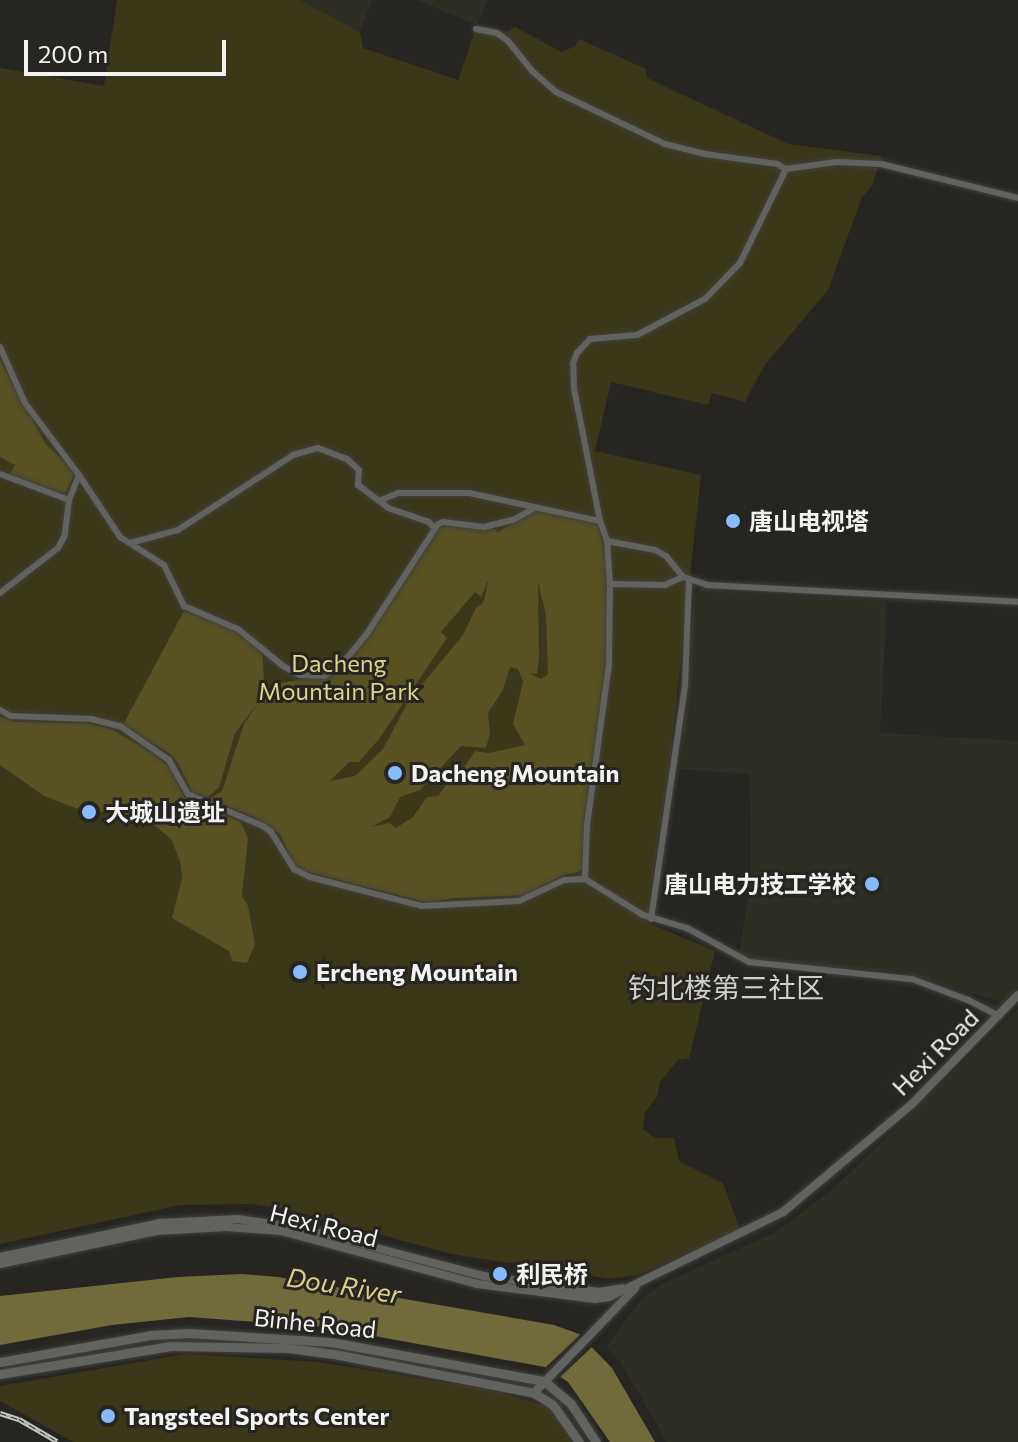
<!DOCTYPE html>
<meta charset="utf-8">
<style>
body{margin:0}
#map{position:relative;width:1018px;height:1442px;overflow:hidden;background:#262522;font-family:Commissioner,"Noto Sans SC",sans-serif}
div>[style]{position:absolute}
[style*='--x']{left:calc(var(--x)*1px);top:calc(var(--y)*1px);width:calc(var(--w)*1px);rotate:calc(var(--a)*1deg)}
.built>*{inset:0;background:#2f2e25}
.green>*{inset:0;background:#3b3719}
.forest>*{inset:0;background:#585122}
.water>*{inset:0;background:#716a3b}
.pier>*{inset:0;background:#262522}
.roads{filter:drop-shadow(0 0 2px #41403e) drop-shadow(0 0 2px #41403e)}
.minor>*{height:6px;margin:-3px;padding:0 3px;transform-origin:3px;border-radius:3px;background:#62625e}
.tertiary>*{height:8px;margin:-4px;padding:0 4px;transform-origin:4px;border-radius:4px;background:#62625e}
.secondary>*{height:9px;margin:-4.5px;padding:0 4.5px;transform-origin:4.5px;border-radius:4.5px;background:#62625e}
.rail>*{height:5px;margin-top:-2.5px;transform-origin:0;background:repeating-linear-gradient(90deg,#262522 0 6px,#c6c6c3 0 12px);box-sizing:border-box;border-block:2px solid #c6c6c3}
.dots>*{width:22px;height:22px;translate:-50% -50%;box-sizing:border-box;border:4px solid #262522;border-radius:50%}
span{translate:-50% -50%;white-space:nowrap;text-align:center;line-height:1.15;-webkit-text-stroke:6px #262522;paint-order:stroke}
.poi-label{font-size:24px;color:#f3f3f1;font-weight:700}
.left{translate:0 -50%;text-align:left}
.right{translate:-100% -50%;text-align:right}
.park-label{font-size:24px;color:#dfd589}
.street-label{font-size:24px;color:#f3f3f1}
.water-label{font-size:26px;color:#dacf83;font-style:italic}
.quarter-label{font-size:28px;color:#d0cfca}
.scale{position:absolute;left:24px;top:40px;width:202px;height:36px;box-sizing:border-box;border:4px solid #f3f3f1;border-top:0;padding-left:10px;font-size:24px;line-height:28px;white-space:nowrap;color:#f3f3f1;-webkit-text-stroke:6px #262522;paint-order:stroke}
</style>
<div id="map">
<div class="built">
<i style="clip-path:polygon(300px 0,372px 0,360px 32px)"></i>
<i style="clip-path:polygon(417px 0,488px 0,477px 25px)"></i>
<i style="clip-path:polygon(702px 587px,740px 593px,887px 601px,880px 733px,1018px 741px,1018px 987px,1005px 1003px,901px 972px,738px 960px,751px 879px,750px 774px,680px 769px,694px 595px)"></i>
<i style="clip-path:polygon(1018px 1009px,1018px 1442px,667px 1442px,621px 1363px,606px 1347px,640px 1301px,662px 1284px,776px 1232px,834px 1188px)"></i>
</div>
<div class="green">
<i style="clip-path:polygon(117px 0,300px 0,360px 32px,363px 48px,458px 80px,477px 25px,506px 32px,515px 27px,562px 52px,575px 46px,579px 39px,646px 69px,647px 78px,788px 144px,882px 156px,872px 186px,862px 197px,828px 290px,764px 366px,745px 402px,712px 393px,708px 405px,611px 382px,595px 451px,701px 475px,669px 769px,646px 922px,715px 951px,689px 1058px,678px 1060px,660px 1082px,657px 1097px,645px 1112px,643px 1129px,655px 1138px,674px 1138px,679px 1161px,723px 1183px,740px 1230px,638px 1275px,610px 1279px,452px 1254px,293px 1211px,251px 1204px,180px 1205px,0 1244px,0 68px,104px 86px)"></i>
<i style="clip-path:polygon(185px 1354px,319px 1362px,491px 1390px,546px 1406px,560px 1421px,571px 1442px,73px 1442px,0 1401px,0 1386px)"></i>
</div>
<div class="forest">
<i style="clip-path:polygon(0 359px,45px 443px,70px 467px,74px 475px,65px 494px,9px 475px,15px 465px,0 457px)"></i>
<i style="clip-path:polygon(evenodd,535px 510px,590px 520px,599px 527px,604px 548px,608px 586px,606px 666px,585px 814px,582px 868px,578px 872px,564px 875px,525px 895px,453px 898px,429px 903px,304px 871px,294px 865px,280px 834px,254px 817px,209px 799px,222px 791px,244px 724px,261px 699px,235px 733px,219px 787px,208px 797px,192px 792px,178px 763px,169px 753px,123px 725px,184px 611px,221px 622px,262px 649px,265px 695px,281px 683px,338px 673px,370px 634px,441px 526px,493px 528px,498px 532px,535px 510px,489px 579px,483px 603px,476px 608px,463px 635px,409px 700px,383px 749px,355px 776px,330px 781px,349px 762px,359px 762px,379px 739px,447px 638px,441px 632px,475px 592px,481px 597px,489px 579px,535px 510px,538px 582px,546px 615px,548px 674px,541px 679px,528px 673px,537px 674px,539px 657px,538px 582px,535px 510px,510px 667px,518px 669px,523px 682px,513px 724px,525px 745px,489px 753px,475px 751px,458px 776px,454px 774px,438px 796px,427px 797px,413px 817px,396px 828px,389px 823px,371px 827px,390px 817px,400px 797px,420px 790px,461px 746px,486px 748px,490px 733px,488px 713px,503px 690px,510px 667px)"></i>
<i style="clip-path:polygon(0 717px,16px 722px,85px 723px,111px 729px,154px 754px,174px 771px,184px 797px,241px 822px,248px 838px,242px 896px,248px 906px,255px 944px,247px 963px,232px 961px,229px 951px,172px 918px,182px 878px,180px 861px,171px 839px,153px 824px,133px 816px,78px 809px,44px 796px,0 765px)"></i>
</div>
<div class="water">
<i style="clip-path:polygon(242px 1274px,278px 1277px,554px 1325px,579px 1334px,612px 1368px,655px 1442px,610px 1442px,568px 1382px,545px 1367px,325px 1327px,189px 1317px,112px 1325px,0 1345px,0 1296px,178px 1277px)"></i>
</div>
<div class="pier">
<i style="clip-path:polygon(583px 1332px,595px 1344px,558px 1379px,546px 1367px)"></i>
</div>
<div class="roads">
<div class="minor">
<i style="--x:476;--y:29;--w:21;--a:11"></i>
<i style="--x:497;--y:33;--w:14;--a:36"></i>
<i style="--x:508;--y:41;--w:38;--a:51"></i>
<i style="--x:532;--y:71;--w:32;--a:41"></i>
<i style="--x:556;--y:92;--w:121;--a:25.5"></i>
<i style="--x:665;--y:144;--w:41;--a:14"></i>
<i style="--x:705;--y:154;--w:73;--a:7.9"></i>
<i style="--x:777;--y:164;--w:10;--a:29"></i>
<i style="--x:786;--y:169;--w:51;--a:-7.8"></i>
<i style="--x:837;--y:162;--w:44;--a:2.6"></i>
<i style="--x:881;--y:164;--w:141;--a:13.9"></i>
<i style="--x:0;--y:347;--w:61;--a:65.9"></i>
<i style="--x:25;--y:403;--w:90;--a:53.1"></i>
<i style="--x:79;--y:475;--w:27;--a:112"></i>
<i style="--x:69;--y:500;--w:35;--a:97"></i>
<i style="--x:65;--y:535;--w:15;--a:118"></i>
<i style="--x:58;--y:548;--w:73;--a:142.2"></i>
<i style="--x:0;--y:474;--w:74;--a:20.6"></i>
<i style="--x:79;--y:475;--w:74;--a:56.5"></i>
<i style="--x:120;--y:537;--w:52;--a:32.5"></i>
<i style="--x:164;--y:565;--w:46;--a:64"></i>
<i style="--x:184;--y:606;--w:59;--a:23.1"></i>
<i style="--x:238;--y:629;--w:58;--a:39.4"></i>
<i style="--x:283;--y:666;--w:19;--a:28"></i>
<i style="--x:300;--y:675;--w:24;--a:2"></i>
<i style="--x:324;--y:676;--w:23;--a:-34"></i>
<i style="--x:343;--y:663;--w:36;--a:-51"></i>
<i style="--x:366;--y:635;--w:132;--a:-57"></i>
<i style="--x:438;--y:524;--w:5;--a:-22"></i>
<i style="--x:443;--y:522;--w:41;--a:7"></i>
<i style="--x:484;--y:527;--w:30;--a:-14"></i>
<i style="--x:513;--y:520;--w:26;--a:-29"></i>
<i style="--x:379;--y:501;--w:21;--a:-23"></i>
<i style="--x:398;--y:493;--w:71;--a:0"></i>
<i style="--x:469;--y:493;--w:134;--a:12.1"></i>
<i style="--x:607;--y:541;--w:49;--a:10.6"></i>
<i style="--x:655;--y:550;--w:13;--a:29"></i>
<i style="--x:666;--y:556;--w:27;--a:51"></i>
<i style="--x:683;--y:577;--w:25;--a:18"></i>
<i style="--x:707;--y:585;--w:311;--a:3.1"></i>
<i style="--x:130;--y:543;--w:50;--a:-15.2"></i>
<i style="--x:178;--y:530;--w:137;--a:-33.1"></i>
<i style="--x:293;--y:455;--w:26;--a:-16"></i>
<i style="--x:318;--y:448;--w:31;--a:21"></i>
<i style="--x:347;--y:459;--w:16;--a:43"></i>
<i style="--x:359;--y:470;--w:15;--a:94"></i>
<i style="--x:358;--y:485;--w:38;--a:37"></i>
<i style="--x:388;--y:508;--w:43;--a:18.9"></i>
<i style="--x:429;--y:522;--w:8;--a:50"></i>
<i style="--x:610;--y:584;--w:55;--a:1"></i>
<i style="--x:665;--y:585;--w:20;--a:-24"></i>
<i style="--x:0;--y:710;--w:13;--a:29"></i>
<i style="--x:11;--y:716;--w:80;--a:2.1"></i>
<i style="--x:91;--y:719;--w:30;--a:14"></i>
<i style="--x:120;--y:726;--w:60;--a:34.8"></i>
<i style="--x:169;--y:760;--w:39;--a:61"></i>
<i style="--x:188;--y:794;--w:82;--a:23.1"></i>
<i style="--x:263;--y:826;--w:10;--a:37"></i>
<i style="--x:271;--y:832;--w:44;--a:58.1"></i>
<i style="--x:294;--y:869;--w:18;--a:27"></i>
<i style="--x:310;--y:877;--w:116;--a:14.5"></i>
<i style="--x:422;--y:906;--w:97;--a:-3"></i>
<i style="--x:519;--y:901;--w:50;--a:-25"></i>
<i style="--x:564;--y:880;--w:21;--a:-3"></i>
<i style="--x:585;--y:879;--w:54;--a:-87.9"></i>
<i style="--x:587;--y:825;--w:162;--a:-82.2"></i>
<i style="--x:609;--y:665;--w:81;--a:-89.3"></i>
<i style="--x:610;--y:584;--w:43;--a:-94"></i>
<i style="--x:607;--y:541;--w:21;--a:-109"></i>
<i style="--x:600;--y:521;--w:136;--a:-101.1"></i>
<i style="--x:574;--y:388;--w:25;--a:-92"></i>
<i style="--x:573;--y:363;--w:11;--a:-68"></i>
<i style="--x:577;--y:353;--w:19;--a:-47"></i>
<i style="--x:590;--y:339;--w:47;--a:-4.9"></i>
<i style="--x:637;--y:335;--w:77;--a:-27.9"></i>
<i style="--x:705;--y:299;--w:50;--a:-45.8"></i>
<i style="--x:740;--y:263;--w:105;--a:-63.9"></i>
<i style="--x:585;--y:879;--w:68;--a:31.8"></i>
<i style="--x:643;--y:915;--w:46;--a:16.5"></i>
<i style="--x:687;--y:928;--w:71;--a:28.7"></i>
<i style="--x:749;--y:962;--w:164;--a:6"></i>
<i style="--x:912;--y:979;--w:60;--a:20.6"></i>
<i style="--x:968;--y:1000;--w:35;--a:27"></i>
<i style="--x:651;--y:919;--w:236;--a:-81.7"></i>
<i style="--x:685;--y:685;--w:106;--a:-87.8"></i>
</div>
<div class="tertiary">
<i style="--x:0;--y:1257;--w:164;--a:-12"></i>
<i style="--x:160;--y:1223;--w:78;--a:-2.9"></i>
<i style="--x:238;--y:1219;--w:67;--a:8.6"></i>
<i style="--x:304;--y:1229;--w:185;--a:14.7"></i>
<i style="--x:483;--y:1276;--w:117;--a:7.9"></i>
<i style="--x:599;--y:1292;--w:24;--a:-9"></i>
<i style="--x:0;--y:1264;--w:160;--a:-11.9"></i>
<i style="--x:157;--y:1231;--w:69;--a:-3.3"></i>
<i style="--x:226;--y:1227;--w:55;--a:4.2"></i>
<i style="--x:281;--y:1231;--w:203;--a:15.1"></i>
<i style="--x:477;--y:1284;--w:119;--a:7.2"></i>
<i style="--x:595;--y:1299;--w:14;--a:-8"></i>
<i style="--x:609;--y:1297;--w:194;--a:-26"></i>
<i style="--x:783;--y:1212;--w:168;--a:-39.9"></i>
<i style="--x:912;--y:1104;--w:152;--a:-45.8"></i>
<i style="--x:534;--y:1393;--w:146;--a:-46.1"></i>
</div>
<div class="secondary">
<i style="--x:0;--y:1362;--w:153;--a:-10.1"></i>
<i style="--x:151;--y:1335;--w:38;--a:-3"></i>
<i style="--x:189;--y:1333;--w:142;--a:3.6"></i>
<i style="--x:331;--y:1342;--w:217;--a:10.4"></i>
<i style="--x:544;--y:1381;--w:35;--a:40"></i>
<i style="--x:571;--y:1404;--w:45;--a:56.7"></i>
<i style="--x:0;--y:1374;--w:173;--a:-9.3"></i>
<i style="--x:171;--y:1346;--w:117;--a:1"></i>
<i style="--x:288;--y:1348;--w:46;--a:7.4"></i>
<i style="--x:334;--y:1354;--w:204;--a:11"></i>
<i style="--x:534;--y:1393;--w:22;--a:32"></i>
<i style="--x:553;--y:1405;--w:45;--a:54.9"></i>
</div>
</div>
<div class="rail">
<i style="--x:0;--y:1413;--w:20;--a:18"></i>
<i style="--x:19;--y:1419;--w:44;--a:30.1"></i>
</div>
<div class="dots">
<i style="left:733px;top:521px;background:#87bbfb"></i>
<i style="left:395px;top:773px;background:#87bbfb"></i>
<i style="left:89px;top:812px;background:#87bbfb"></i>
<i style="left:872px;top:884px;background:#87bbfb"></i>
<i style="left:300px;top:972px;background:#87bbfb"></i>
<i style="left:500px;top:1274px;background:#87bbfb"></i>
<i style="left:108px;top:1416px;background:#87bbfb"></i>
</div>
<div class="poi-label">
<span class="left" style="left:749px;top:521px">唐山电视塔</span>
<span class="left" style="left:411px;top:773px">Dacheng Mountain</span>
<span class="left" style="left:105px;top:812px">大城山遗址</span>
<span class="right" style="left:856px;top:884px">唐山电力技工学校</span>
<span class="left" style="left:316px;top:972px">Ercheng Mountain</span>
<span class="left" style="left:516px;top:1274px">利民桥</span>
<span class="left" style="left:124px;top:1416px">Tangsteel Sports Center</span>
</div>
<div class="park-label">
<span style="left:339px;top:677px">Dacheng<br>Mountain Park</span>
</div>
<div class="street-label">
<span style="left:935px;top:1052px;rotate:-45deg">Hexi Road</span>
<span style="left:324px;top:1225px;rotate:14deg">Hexi Road</span>
<span style="left:315px;top:1323px;rotate:6deg">Binhe Road</span>
</div>
<div class="water-label">
<span style="left:344px;top:1285px;rotate:9deg">Dou River</span>
</div>
<div class="quarter-label">
<span style="left:726px;top:987px">钓北楼第三社区</span>
</div>
<div class="scale">200 m</div>
</div>
